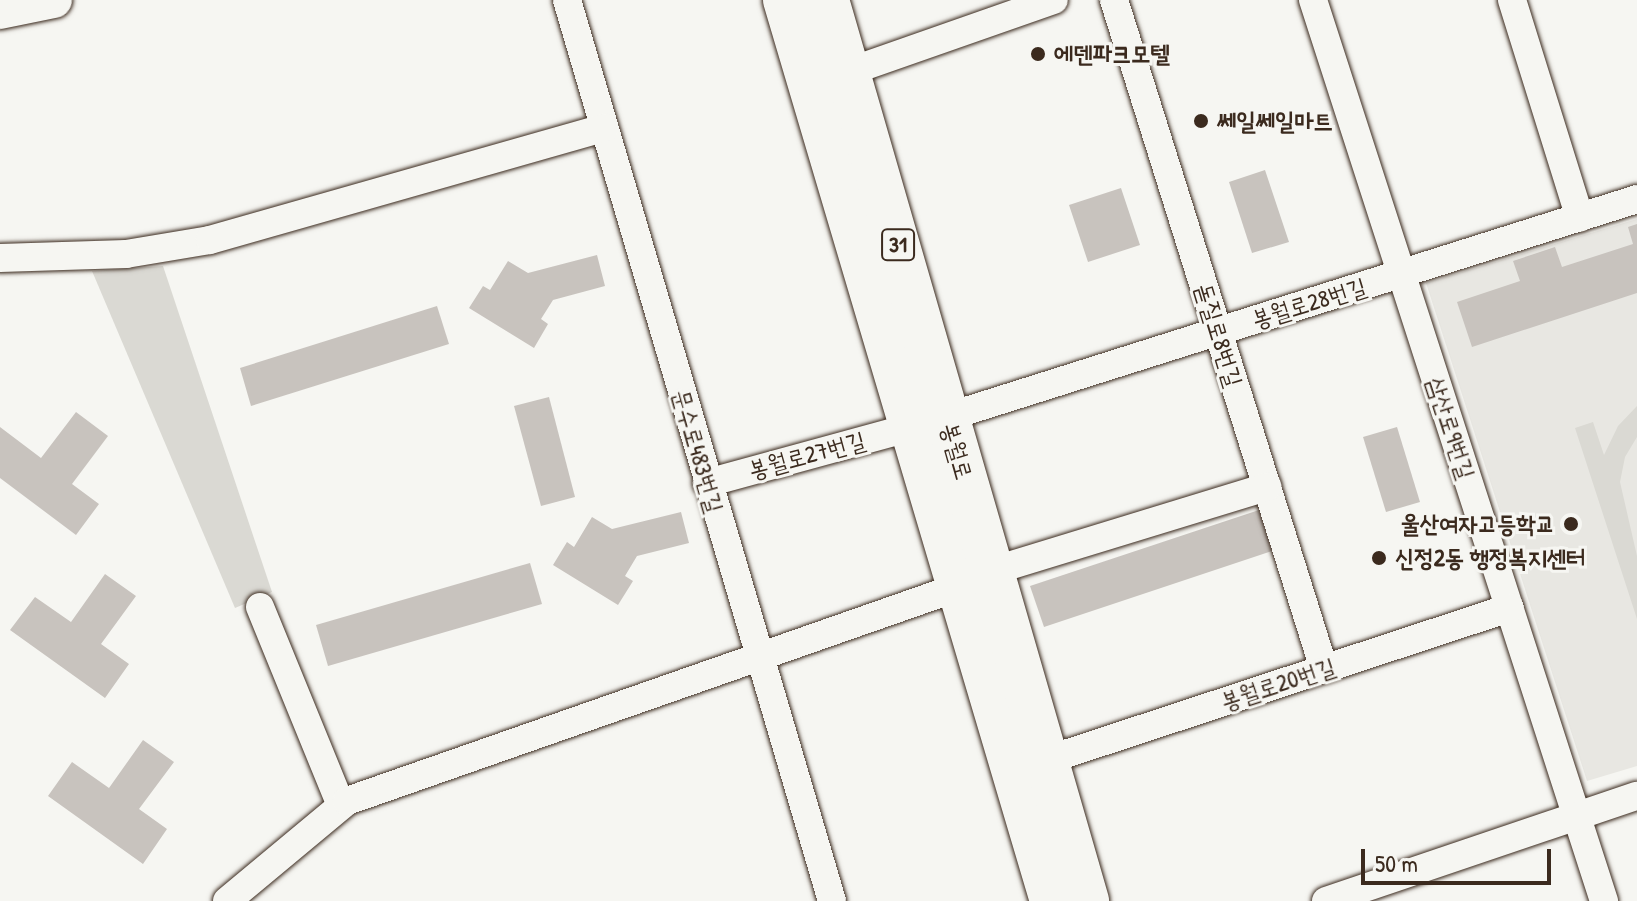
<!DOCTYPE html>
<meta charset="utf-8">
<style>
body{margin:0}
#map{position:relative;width:1637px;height:901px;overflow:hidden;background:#f6f6f2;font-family:"Patrick Hand","Poor Story",sans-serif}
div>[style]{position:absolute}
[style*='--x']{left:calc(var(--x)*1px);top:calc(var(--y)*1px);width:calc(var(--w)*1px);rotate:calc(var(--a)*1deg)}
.built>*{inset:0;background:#e8e7e2}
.green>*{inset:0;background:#dad9d3}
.building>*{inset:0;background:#c8c3be}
.roads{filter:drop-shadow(0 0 2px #3b2a1e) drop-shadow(0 0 2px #3b2a1e)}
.minor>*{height:28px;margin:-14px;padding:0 14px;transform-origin:14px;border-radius:14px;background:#f6f6f2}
.tertiary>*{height:36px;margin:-18px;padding:0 18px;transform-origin:18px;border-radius:18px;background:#f6f6f2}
.primary>*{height:44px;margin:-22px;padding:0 22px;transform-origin:22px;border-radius:22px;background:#f6f6f2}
.dots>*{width:22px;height:22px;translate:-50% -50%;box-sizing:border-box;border:4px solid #f6f6f2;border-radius:50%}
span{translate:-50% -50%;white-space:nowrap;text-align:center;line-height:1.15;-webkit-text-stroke:6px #f6f6f2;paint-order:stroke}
.shield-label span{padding:2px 6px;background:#f6f6f2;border:2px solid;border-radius:6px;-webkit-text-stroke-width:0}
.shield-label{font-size:22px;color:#3b2a1e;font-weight:700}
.poi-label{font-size:24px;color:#3b2a1e;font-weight:700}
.left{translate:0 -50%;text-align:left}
.right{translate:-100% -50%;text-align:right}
.street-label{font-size:24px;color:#3b2a1e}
.scale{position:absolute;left:1361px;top:849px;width:190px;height:36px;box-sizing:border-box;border:4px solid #3b2a1e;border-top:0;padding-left:10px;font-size:24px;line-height:28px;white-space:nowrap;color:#3b2a1e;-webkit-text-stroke:6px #f6f6f2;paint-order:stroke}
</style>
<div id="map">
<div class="built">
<i style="clip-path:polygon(1637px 219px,1637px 766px,1587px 781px,1426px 283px)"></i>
</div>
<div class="green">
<i style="clip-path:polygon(163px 266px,272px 592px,235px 608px,92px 271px)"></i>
<i style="clip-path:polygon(1637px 406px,1637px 437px,1625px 457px,1620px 482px,1637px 556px,1637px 619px,1575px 428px,1593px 422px,1604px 455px,1618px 426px)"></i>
</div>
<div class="building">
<i style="clip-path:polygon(1265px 170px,1289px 242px,1252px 253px,1229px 182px)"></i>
<i style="clip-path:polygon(1121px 188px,1140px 245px,1088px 262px,1069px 205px)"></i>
<i style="clip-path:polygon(1637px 224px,1637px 293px,1472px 347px,1457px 302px,1520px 281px,1513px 261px,1555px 247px,1562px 267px,1633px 244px,1628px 227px)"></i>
<i style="clip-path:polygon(597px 255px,605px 286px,553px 300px,541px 319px,548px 324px,534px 348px,469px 308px,483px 286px,490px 290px,508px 261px,528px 273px)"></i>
<i style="clip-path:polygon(437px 306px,449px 344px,251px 406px,240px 368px)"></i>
<i style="clip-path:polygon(549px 397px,575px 497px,541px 506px,514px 406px)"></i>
<i style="clip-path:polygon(76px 412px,108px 436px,72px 484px,99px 504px,76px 535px,0 478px,0 427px,41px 458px)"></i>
<i style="clip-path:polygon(1397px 427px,1420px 502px,1386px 512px,1363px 437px)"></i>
<i style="clip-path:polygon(1259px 510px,1272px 551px,1044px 627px,1030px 586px)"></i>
<i style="clip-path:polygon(681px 512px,689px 543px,637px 556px,625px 576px,633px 581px,618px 605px,553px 565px,567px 542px,574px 547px,592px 517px,612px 529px)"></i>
<i style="clip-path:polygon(530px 563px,542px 604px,328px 666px,316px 625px)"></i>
<i style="clip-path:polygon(105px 574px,136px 596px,101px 644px,129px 664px,105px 698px,10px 630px,35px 597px,71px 622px)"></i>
<i style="clip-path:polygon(143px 740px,174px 762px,139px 809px,167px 829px,143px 864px,48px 796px,72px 762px,109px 788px)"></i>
</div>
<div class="roads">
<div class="minor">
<i style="--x:567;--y:0;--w:939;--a:73.61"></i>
<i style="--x:1114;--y:0;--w:701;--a:72.57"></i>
<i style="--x:1313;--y:0;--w:947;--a:72.1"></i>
<i style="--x:1512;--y:0;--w:228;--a:72.7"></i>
<i style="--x:848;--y:72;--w:218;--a:-19.3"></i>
<i style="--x:0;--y:258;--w:126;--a:-1.8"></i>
<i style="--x:126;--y:254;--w:85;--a:-9.5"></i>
<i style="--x:210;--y:240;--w:410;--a:-15.9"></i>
<i style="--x:947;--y:417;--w:724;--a:-17.53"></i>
<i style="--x:707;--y:483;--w:208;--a:-15.3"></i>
<i style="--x:992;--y:571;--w:288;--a:-17"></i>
<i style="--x:260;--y:607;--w:214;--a:67.8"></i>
<i style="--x:1047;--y:760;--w:487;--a:-18.2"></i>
<i style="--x:227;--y:901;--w:156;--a:-39.8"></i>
<i style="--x:347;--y:801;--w:645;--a:-19.28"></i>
<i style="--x:1326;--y:901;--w:328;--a:-18.7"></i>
</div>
<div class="tertiary">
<i style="--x:0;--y:11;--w:55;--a:-11.5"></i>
</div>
<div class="primary">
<i style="--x:785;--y:0;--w:940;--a:73.49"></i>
<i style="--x:827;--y:0;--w:938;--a:73.9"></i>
</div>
</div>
<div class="dots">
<i style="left:1038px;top:54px;background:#3b2a1e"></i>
<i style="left:1201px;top:121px;background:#3b2a1e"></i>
<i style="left:1571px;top:524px;background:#3b2a1e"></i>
<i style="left:1379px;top:558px;background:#3b2a1e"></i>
</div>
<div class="shield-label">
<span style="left:898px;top:245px">31</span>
</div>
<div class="poi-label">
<span class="left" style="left:1054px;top:54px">에덴파크모텔</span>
<span class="left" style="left:1217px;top:121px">쎄일쎄일마트</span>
<span class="right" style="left:1555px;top:524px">울산여자고등학교</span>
<span class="left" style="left:1395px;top:558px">신정2동 행정복지센터</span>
</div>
<div class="street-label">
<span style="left:1309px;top:303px;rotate:-17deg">봉월로28번길</span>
<span style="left:1219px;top:335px;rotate:73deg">돋질로8번길</span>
<span style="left:1451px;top:428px;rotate:72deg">삼산로9번길</span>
<span style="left:698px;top:451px;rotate:74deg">문수로483번길</span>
<span style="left:957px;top:451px;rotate:74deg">봉월로</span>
<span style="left:807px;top:455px;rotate:-15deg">봉월로27번길</span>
<span style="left:1278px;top:684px;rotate:-18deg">봉월로20번길</span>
</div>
<div class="scale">50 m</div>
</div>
